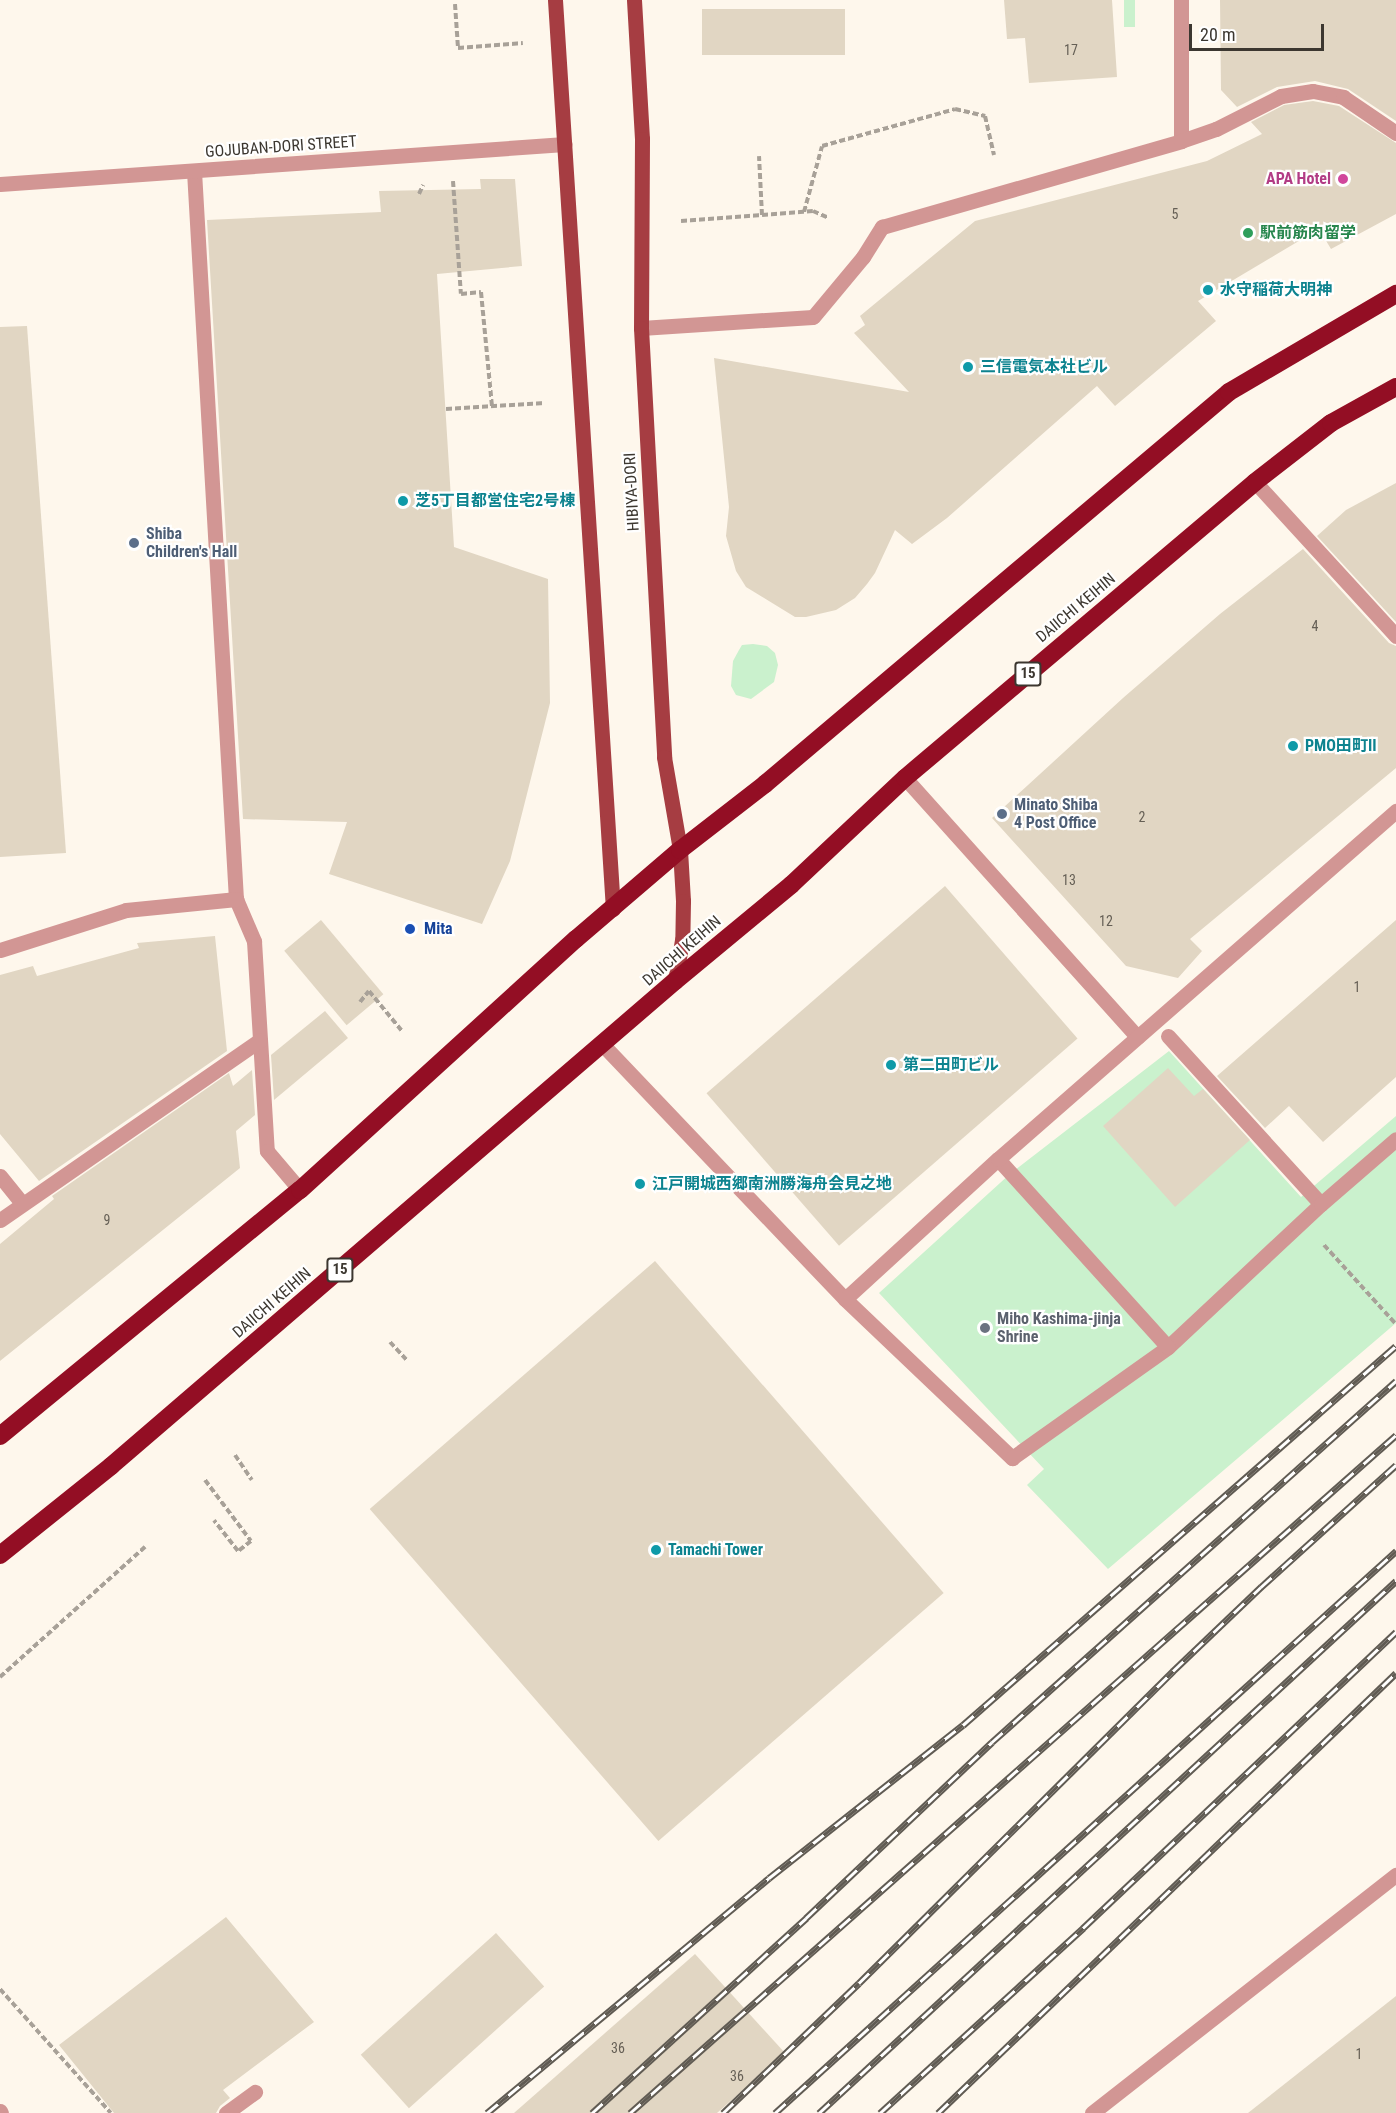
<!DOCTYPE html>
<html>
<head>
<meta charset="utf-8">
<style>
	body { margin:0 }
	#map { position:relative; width:1396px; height:2113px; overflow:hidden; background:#fef7ec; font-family:"Roboto Condensed","Noto Sans JP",sans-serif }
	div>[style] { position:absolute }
	.green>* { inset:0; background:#caf1cd; transform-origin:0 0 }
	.building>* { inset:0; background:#e1d6c3; transform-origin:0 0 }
	.path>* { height:4px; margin-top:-2px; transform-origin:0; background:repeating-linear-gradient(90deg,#a8a198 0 6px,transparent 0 9px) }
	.minor>* { height:15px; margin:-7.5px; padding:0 7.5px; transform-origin:7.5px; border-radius:7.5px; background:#d29694 }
	.major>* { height:15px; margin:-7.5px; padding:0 7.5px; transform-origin:7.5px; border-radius:7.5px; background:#a63d42 }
	.highway>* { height:18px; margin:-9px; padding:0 9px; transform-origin:9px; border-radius:9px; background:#930e24 }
	.rail>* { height:7px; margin-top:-3.5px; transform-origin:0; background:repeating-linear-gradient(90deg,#fff 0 14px,#605b53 0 28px); box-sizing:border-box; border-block:2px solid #605b53 }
	.dots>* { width:16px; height:16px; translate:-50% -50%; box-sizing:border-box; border:3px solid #fff; border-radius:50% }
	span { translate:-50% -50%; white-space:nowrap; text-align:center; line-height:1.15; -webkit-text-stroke:4.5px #fff; paint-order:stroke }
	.number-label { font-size:14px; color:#655f55 }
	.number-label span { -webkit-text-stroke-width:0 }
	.shield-label span { padding:2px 4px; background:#fff; border:2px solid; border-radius:4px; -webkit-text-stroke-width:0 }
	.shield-label { font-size:15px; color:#3c3730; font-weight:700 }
	.street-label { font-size:16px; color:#3c3730 }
	.hotel-label { font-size:16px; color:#b23c85; font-weight:700 }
	.right { translate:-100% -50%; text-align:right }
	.leisure-label { font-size:16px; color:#27864d; font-weight:700 }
	.left { translate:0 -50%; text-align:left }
	.culture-label { font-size:16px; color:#0d838f; font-weight:700 }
	.service-label { font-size:16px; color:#4e5e75; font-weight:700 }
	.transit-label { font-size:16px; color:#164399; font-weight:700 }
	.worship-label { font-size:16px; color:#5b616d; font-weight:700 }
	.scale { position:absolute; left:1189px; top:24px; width:135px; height:27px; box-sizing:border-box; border:3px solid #3c3730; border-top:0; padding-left:8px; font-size:18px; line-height:21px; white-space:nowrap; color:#3c3730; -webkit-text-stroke:4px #fff; paint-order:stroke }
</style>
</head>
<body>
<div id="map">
	<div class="green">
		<div style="left:1124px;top:0;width:11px;height:27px"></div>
		<div style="clip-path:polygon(753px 644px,767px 646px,775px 653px,778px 665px,774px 682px,751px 699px,736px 695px,731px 686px,733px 661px,739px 650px,742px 645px)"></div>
		<div style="clip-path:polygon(1169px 1051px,1301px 1197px,1396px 1116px,1396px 1323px,1108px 1569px,1027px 1485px,1044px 1469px,879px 1293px,1011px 1173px)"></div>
	</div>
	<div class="building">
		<div style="clip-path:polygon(1004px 0,1112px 0,1117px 77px,1029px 83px,1025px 38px,1007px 39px)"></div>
		<div style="clip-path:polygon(1220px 0,1396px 0,1396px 121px,1348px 89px,1315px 81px,1277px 87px,1237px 107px,1221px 90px)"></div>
		<div style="left:845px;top:9px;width:46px;height:143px;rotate:90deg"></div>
		<div style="clip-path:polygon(1313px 101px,1339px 106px,1396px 143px,1396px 214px,1331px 249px,1319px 229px,1198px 301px,1216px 321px,1115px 406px,1097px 386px,947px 518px,912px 544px,895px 530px,875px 573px,867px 584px,855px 598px,836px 610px,806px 617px,795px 617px,746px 587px,736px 571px,726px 536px,729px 507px,714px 358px,909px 392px,854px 333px,865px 325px,860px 316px,975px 221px,1207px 161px,1262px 134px,1251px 122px,1284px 105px)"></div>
		<div style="clip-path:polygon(480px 179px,515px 179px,522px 266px,437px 274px,454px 547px,548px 579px,550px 703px,510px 861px,482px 924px,329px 874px,347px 822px,243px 819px,207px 220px,381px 212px,379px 191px,481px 189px)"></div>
		<div style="clip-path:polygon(27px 326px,66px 853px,0 857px,0 327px)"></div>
		<div style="clip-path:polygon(1396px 483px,1396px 622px,1317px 536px,1346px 510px)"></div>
		<div style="clip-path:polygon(1303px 549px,1389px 643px,1396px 646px,1396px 768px,1190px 939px,1202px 951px,1178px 978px,1126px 966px,992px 818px,1123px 698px,1220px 614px)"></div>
		<div style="left:945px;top:886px;width:202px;height:316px;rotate:49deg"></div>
		<div style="left:321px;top:920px;width:97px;height:48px;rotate:50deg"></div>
		<div style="clip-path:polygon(1396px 920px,1396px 1077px,1323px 1142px,1289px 1106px,1265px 1128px,1217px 1076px)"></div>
		<div style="clip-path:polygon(215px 936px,227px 1051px,39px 1181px,0 1134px,0 975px,33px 966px,37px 976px,139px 948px,137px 943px)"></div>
		<div style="clip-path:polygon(325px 1011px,348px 1038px,274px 1100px,271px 1055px)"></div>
		<div style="clip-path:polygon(1168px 1068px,1194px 1096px,1203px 1089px,1250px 1140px,1175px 1207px,1103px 1126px)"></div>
		<div style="clip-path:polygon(252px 1070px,255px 1115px,236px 1131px,240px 1168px,0 1361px,0 1244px,54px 1199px,52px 1196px,229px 1073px,233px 1086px)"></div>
		<div style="left:655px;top:1261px;width:440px;height:378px;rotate:49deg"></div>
		<div style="clip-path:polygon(226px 1917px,314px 2022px,223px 2090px,230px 2098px,220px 2106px,216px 2113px,114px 2113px,59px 2045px)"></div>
		<div style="left:496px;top:1933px;width:72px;height:182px;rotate:48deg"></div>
		<div style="clip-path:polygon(695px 1954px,785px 2053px,717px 2113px,514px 2113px)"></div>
		<div style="clip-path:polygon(1396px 1996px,1396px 2113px,1248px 2113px)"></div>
	</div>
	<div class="path">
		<div style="left:455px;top:4px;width:44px;rotate:86.1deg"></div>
		<div style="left:458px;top:48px;width:65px;rotate:-4.4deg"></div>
		<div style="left:453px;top:181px;width:113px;rotate:86deg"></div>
		<div style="left:461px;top:294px;width:20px;rotate:-6deg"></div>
		<div style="left:481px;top:292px;width:115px;rotate:84.5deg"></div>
		<div style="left:419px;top:194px;width:10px;rotate:-66deg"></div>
		<div style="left:804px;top:212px;width:68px;rotate:-74.7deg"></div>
		<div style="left:822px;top:146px;width:138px;rotate:-15.5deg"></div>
		<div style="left:955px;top:109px;width:31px;rotate:13deg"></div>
		<div style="left:985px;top:116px;width:40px;rotate:77deg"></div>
		<div style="left:762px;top:215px;width:51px;rotate:-4.5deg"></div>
		<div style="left:813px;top:211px;width:17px;rotate:24deg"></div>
		<div style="left:681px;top:221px;width:81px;rotate:-4.2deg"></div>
		<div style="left:762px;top:215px;width:59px;rotate:-92.9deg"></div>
		<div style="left:446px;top:409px;width:99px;rotate:-3.5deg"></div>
		<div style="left:360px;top:1002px;width:14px;rotate:-51deg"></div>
		<div style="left:369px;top:991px;width:52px;rotate:50.5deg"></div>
		<div style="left:1324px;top:1245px;width:107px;rotate:47.7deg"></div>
		<div style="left:390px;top:1342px;width:25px;rotate:47deg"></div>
		<div style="left:235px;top:1455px;width:30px;rotate:56deg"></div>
		<div style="left:205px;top:1480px;width:76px;rotate:53deg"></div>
		<div style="left:251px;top:1541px;width:16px;rotate:142deg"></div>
		<div style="left:238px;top:1551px;width:39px;rotate:-128deg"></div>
		<div style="left:0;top:1677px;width:195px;rotate:-41.9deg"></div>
		<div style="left:0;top:1989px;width:166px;rotate:48.2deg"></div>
	</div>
	<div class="minor">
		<div style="left:1181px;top:0;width:141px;rotate:90deg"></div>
		<div style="left:194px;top:171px;width:729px;rotate:86.7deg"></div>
		<div style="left:236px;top:899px;width:46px;rotate:66.8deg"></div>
		<div style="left:254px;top:941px;width:210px;rotate:86.5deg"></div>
		<div style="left:267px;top:1151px;width:51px;rotate:49.8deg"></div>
		<div style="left:0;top:184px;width:566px;rotate:-4.05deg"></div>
		<div style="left:641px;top:328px;width:172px;rotate:-3.7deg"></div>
		<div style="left:813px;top:317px;width:78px;rotate:-50.2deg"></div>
		<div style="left:863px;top:257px;width:36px;rotate:-58deg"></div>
		<div style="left:882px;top:227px;width:311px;rotate:-16deg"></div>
		<div style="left:1181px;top:141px;width:37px;rotate:-19deg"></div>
		<div style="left:1216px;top:129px;width:73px;rotate:-26.9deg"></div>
		<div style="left:1281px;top:96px;width:32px;rotate:-9deg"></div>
		<div style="left:1313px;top:91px;width:31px;rotate:11deg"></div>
		<div style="left:1343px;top:97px;width:64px;rotate:34.2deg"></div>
		<div style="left:1255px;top:482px;width:209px;rotate:47.5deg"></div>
		<div style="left:905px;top:778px;width:348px;rotate:48.1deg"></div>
		<div style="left:0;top:950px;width:132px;rotate:-17.6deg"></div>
		<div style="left:126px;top:910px;width:111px;rotate:-5.7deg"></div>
		<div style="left:1168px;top:1036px;width:227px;rotate:47.7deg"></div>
		<div style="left:603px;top:1045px;width:351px;rotate:46.4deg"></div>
		<div style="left:845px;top:1299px;width:231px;rotate:43.6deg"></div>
		<div style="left:1012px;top:1458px;width:191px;rotate:-35.4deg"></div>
		<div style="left:1168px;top:1347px;width:209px;rotate:-43.1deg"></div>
		<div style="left:1321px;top:1204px;width:99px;rotate:-40.9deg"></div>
		<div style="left:998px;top:1159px;width:253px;rotate:47.9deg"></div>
		<div style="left:0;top:1176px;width:35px;rotate:51deg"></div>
		<div style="left:0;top:1220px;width:316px;rotate:-34.7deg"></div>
		<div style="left:845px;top:1299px;width:207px;rotate:-42.5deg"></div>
		<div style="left:998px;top:1159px;width:529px;rotate:-41.17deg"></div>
		<div style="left:0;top:2111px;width:2px;rotate:63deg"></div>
		<div style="left:226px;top:2113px;width:36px;rotate:-36deg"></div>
		<div style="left:1092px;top:2113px;width:386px;rotate:-38.1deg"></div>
	</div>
	<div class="major">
		<div style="left:555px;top:0;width:911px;rotate:86.35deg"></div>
		<div style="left:634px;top:0;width:139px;rotate:86.7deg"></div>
		<div style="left:642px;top:139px;width:189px;rotate:90.3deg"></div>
		<div style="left:641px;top:328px;width:430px;rotate:86.9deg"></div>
		<div style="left:664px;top:757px;width:94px;rotate:80.2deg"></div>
		<div style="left:680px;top:850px;width:51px;rotate:86.6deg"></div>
		<div style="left:683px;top:901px;width:39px;rotate:91deg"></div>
		<div style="left:682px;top:940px;width:42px;rotate:99.7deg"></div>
	</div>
	<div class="highway">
		<div style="left:0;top:1436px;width:388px;rotate:-39.4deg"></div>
		<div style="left:300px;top:1190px;width:373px;rotate:-42.3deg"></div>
		<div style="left:576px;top:939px;width:137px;rotate:-40.6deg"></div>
		<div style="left:680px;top:850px;width:108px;rotate:-37.8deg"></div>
		<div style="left:765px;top:784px;width:607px;rotate:-40.19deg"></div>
		<div style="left:1229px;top:392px;width:194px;rotate:-30.4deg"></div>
		<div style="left:0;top:1555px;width:142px;rotate:-38.7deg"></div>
		<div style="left:111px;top:1466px;width:744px;rotate:-40.69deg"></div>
		<div style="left:675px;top:981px;width:151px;rotate:-39.6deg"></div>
		<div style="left:791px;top:885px;width:156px;rotate:-43.2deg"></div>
		<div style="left:905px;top:778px;width:458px;rotate:-40.2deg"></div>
		<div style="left:1255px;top:482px;width:96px;rotate:-37.8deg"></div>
		<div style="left:1331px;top:423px;width:74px;rotate:-29deg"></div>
	</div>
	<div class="rail">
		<div style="left:487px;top:2113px;width:367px;rotate:-39.8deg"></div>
		<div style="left:769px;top:1878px;width:247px;rotate:-38.3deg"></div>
		<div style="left:963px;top:1725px;width:575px;rotate:-41.2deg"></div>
		<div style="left:592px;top:2113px;width:290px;rotate:-42.3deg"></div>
		<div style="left:806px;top:1918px;width:256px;rotate:-43.4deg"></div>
		<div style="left:992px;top:1742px;width:542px;rotate:-41.78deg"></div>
		<div style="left:630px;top:2113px;width:1023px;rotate:-41.51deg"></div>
		<div style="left:723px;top:2113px;width:188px;rotate:-43.7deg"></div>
		<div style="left:859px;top:1983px;width:443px;rotate:-44.8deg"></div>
		<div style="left:1173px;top:1671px;width:122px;rotate:-43.7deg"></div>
		<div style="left:1261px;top:1587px;width:182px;rotate:-42.1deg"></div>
		<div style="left:775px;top:2113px;width:838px;rotate:-42.14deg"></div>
		<div style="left:819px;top:2113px;width:785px;rotate:-42.68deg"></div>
		<div style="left:880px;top:2113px;width:275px;rotate:-42.3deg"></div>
		<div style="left:1083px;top:1928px;width:431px;rotate:-43.4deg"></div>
		<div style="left:938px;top:2113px;width:635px;rotate:-43.85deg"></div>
	</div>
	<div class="dots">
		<div style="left:1343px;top:179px;background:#d1479c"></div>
		<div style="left:1248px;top:233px;background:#2e9e5b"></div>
		<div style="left:1208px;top:290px;background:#0f9aa8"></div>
		<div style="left:968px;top:367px;background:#0f9aa8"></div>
		<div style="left:403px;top:501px;background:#0f9aa8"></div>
		<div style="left:134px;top:543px;background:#5c6f8a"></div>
		<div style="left:1293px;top:746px;background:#0f9aa8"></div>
		<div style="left:1002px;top:814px;background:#5c6f8a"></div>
		<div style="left:410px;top:929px;background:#1a4fb4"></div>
		<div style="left:891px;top:1065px;background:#0f9aa8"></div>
		<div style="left:640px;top:1184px;background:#0f9aa8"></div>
		<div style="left:985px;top:1328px;background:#6b7280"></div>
		<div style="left:656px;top:1550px;background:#0f9aa8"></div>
	</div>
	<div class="number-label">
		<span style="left:1071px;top:50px">17</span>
		<span style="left:1175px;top:214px">5</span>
		<span style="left:1315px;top:626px">4</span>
		<span style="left:1142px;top:817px">2</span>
		<span style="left:1069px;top:880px">13</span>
		<span style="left:1106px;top:921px">12</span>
		<span style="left:1357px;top:987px">1</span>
		<span style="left:107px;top:1220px">9</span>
		<span style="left:618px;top:2048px">36</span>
		<span style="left:1359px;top:2054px">1</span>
		<span style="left:737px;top:2076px">36</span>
	</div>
	<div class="shield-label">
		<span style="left:1028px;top:674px">15</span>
		<span style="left:340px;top:1270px">15</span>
	</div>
	<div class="street-label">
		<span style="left:281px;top:147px;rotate:-4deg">GOJUBAN-DORI STREET</span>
		<span style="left:632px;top:492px;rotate:-93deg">HIBIYA-DORI</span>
		<span style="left:1076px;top:608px;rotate:-40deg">DAIICHI KEIHIN</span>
		<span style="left:682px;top:951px;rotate:-41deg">DAIICHI KEIHIN</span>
		<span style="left:272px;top:1303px;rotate:-41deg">DAIICHI KEIHIN</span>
	</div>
	<div class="hotel-label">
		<span class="right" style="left:1331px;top:179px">APA Hotel</span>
	</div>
	<div class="leisure-label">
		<span class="left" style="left:1260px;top:233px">駅前筋肉留学</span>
	</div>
	<div class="culture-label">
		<span class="left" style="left:1220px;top:290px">水守稲荷大明神</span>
		<span class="left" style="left:980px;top:367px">三信電気本社ビル</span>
		<span class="left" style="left:415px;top:501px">芝5丁目都営住宅2号棟</span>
		<span class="left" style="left:1305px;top:746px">PMO田町II</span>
		<span class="left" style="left:903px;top:1065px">第二田町ビル</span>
		<span class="left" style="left:652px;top:1184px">江戸開城西郷南洲勝海舟会見之地</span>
		<span class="left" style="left:668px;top:1550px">Tamachi Tower</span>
	</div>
	<div class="service-label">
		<span class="left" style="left:146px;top:543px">Shiba<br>Children's Hall</span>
		<span class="left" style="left:1014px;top:814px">Minato Shiba<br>4 Post Office</span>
	</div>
	<div class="transit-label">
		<span class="left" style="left:424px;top:929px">Mita</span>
	</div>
	<div class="worship-label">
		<span class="left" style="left:997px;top:1328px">Miho Kashima-jinja<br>Shrine</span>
	</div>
	<div class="scale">20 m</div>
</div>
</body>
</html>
